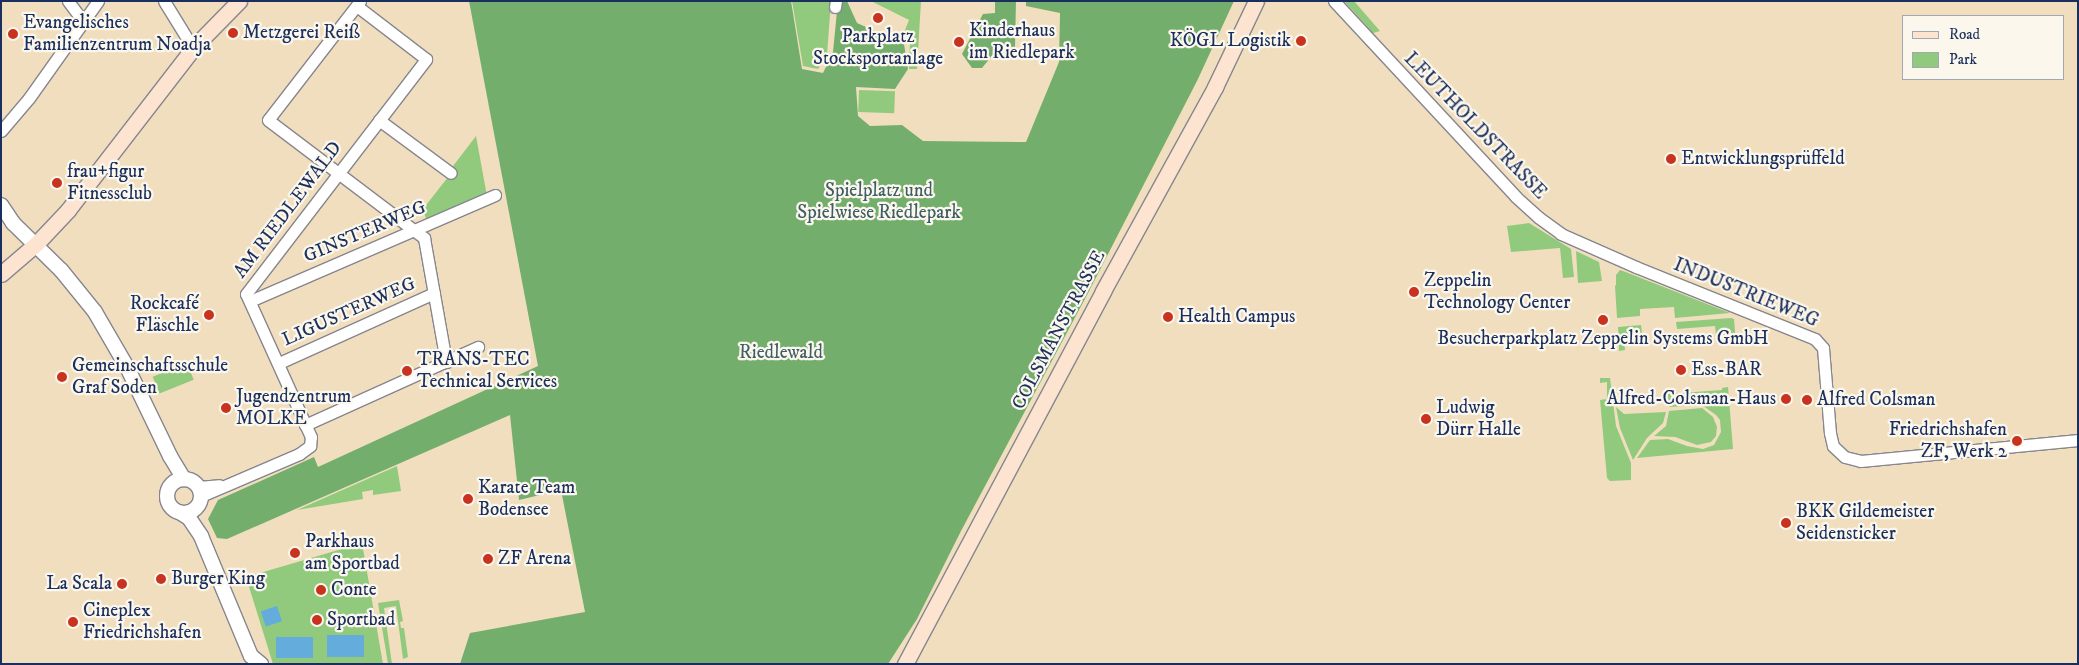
<!DOCTYPE html>
<html>
<head>
<meta charset="utf-8">
<style>
	body { margin:0 }
	#map { position:relative; width:2079px; height:665px; overflow:hidden; background:#f1debe; font-family:"IM FELL DW Pica",serif }
	div>[style] { position:absolute }
	.green>* { inset:0; background:#91ca7d; transform-origin:0 0 }
	.forest>* { inset:0; background:#74ae6c }
	.water>* { inset:0; background:#63acdb; transform-origin:0 0 }
	.roads { filter:drop-shadow(1px 0 #86868e) drop-shadow(-1px 0 #86868e) drop-shadow(0 1px #86868e) drop-shadow(0 -1px #86868e) }
	.minor>* { height:11px; margin:-5.5px; padding:0 5.5px; transform-origin:5.5px; border-radius:5.5px; background:#fff }
	.tertiary>* { height:14px; margin:-7px; padding:0 7px; transform-origin:7px; border-radius:7px; background:#fff }
	.tertiary>.ring { margin:-7px; padding:0; box-sizing:content-box; background:none; border:14px solid #fff; border-radius:50% }
	.secondary>* { height:15px; margin:-7.5px; padding:0 7.5px; transform-origin:7.5px; border-radius:7.5px; background:#fde4d1 }
	.dots>* { width:14px; height:14px; translate:-50% -50%; box-sizing:border-box; border:2px solid #fbf7ec; border-radius:50% }
	span { translate:-50% -50%; white-space:nowrap; text-align:center; line-height:1.15; -webkit-text-stroke:4.5px #fbf7ec; paint-order:stroke }
	.poi-label { font-size:19px; color:#1b2f5e }
	.left { translate:0 -50%; text-align:left }
	.right { translate:-100% -50%; text-align:right }
	.street-label { font-size:19px; color:#1b2f5e }
	.park-label { font-size:19px; color:#3e5e67 }
	.frame { position:absolute; inset:0; border:2px solid #1b2f5e; pointer-events:none }
	.legend { position:absolute; left:1902px; top:15px; width:162px; height:65px; box-sizing:border-box; background:#fbf7ec; border:1px solid #a1a7b3; margin:0; padding:6px 9px; list-style:none; font-size:15px; color:#1b2f5e }
	.legend li { display:flex; align-items:center; gap:10px; height:25px }
	.legend b { width:25px; border:1px solid #a1a7b3 }
</style>
</head>
<body>
<div id="map">
	<div class="green">
		<div style="clip-path:polygon(792px 1px,831px 1px,827px 55px,818px 69px,803px 66px)"></div>
		<div style="clip-path:polygon(871px 1px,921px 1px,917px 69px,909px 69px,910px 40px,905px 30px,909px 20px)"></div>
		<div style="clip-path:polygon(1344px 1px,1354px 1px,1380px 31px,1373px 33px)"></div>
		<div style="left:859px;top:90px;width:36px;height:22px;rotate:2deg"></div>
		<div style="clip-path:polygon(476px 136px,487px 196px,427px 222px,423px 209px,452px 172px,450px 170px)"></div>
		<div style="clip-path:polygon(1529px 223px,1571px 249px,1574px 277px,1563px 278px,1560px 248px,1511px 252px,1507px 226px)"></div>
		<div style="clip-path:polygon(1576px 251px,1599px 262px,1602px 281px,1578px 283px)"></div>
		<div style="clip-path:polygon(1620px 270px,1623px 271px,1730px 313px,1675px 318px,1674px 307px,1640px 309px,1640px 316px,1617px 318px,1615px 286px,1616px 285px,1616px 275px)"></div>
		<div style="clip-path:polygon(1731px 318px,1734px 319px,1736px 343px,1717px 344px,1715px 326px,1677px 329px,1676px 322px)"></div>
		<div style="clip-path:polygon(1641px 325px,1642px 333px,1624px 334px,1625px 350px,1619px 351px,1618px 327px)"></div>
		<div style="left:187px;top:363px;width:18px;height:37px;rotate:68deg"></div>
		<div style="clip-path:polygon(1600px 378px,1610px 378px,1616px 426px,1631px 463px,1631px 480px,1610px 481px,1607px 478px,1600px 400px,1607px 399px,1607px 382px,1600px 383px)"></div>
		<div style="clip-path:polygon(1728px 387px,1733px 449px,1637px 458px,1650px 440px,1668px 439px,1687px 446px,1703px 449px,1714px 445px,1721px 432px,1720px 420px,1716px 415px,1702px 405px,1669px 407px,1668px 394px,1722px 390px,1722px 388px)"></div>
		<div style="clip-path:polygon(1616px 407px,1624px 414px,1666px 412px,1663px 423px,1647px 438px,1633px 460px,1620px 428px)"></div>
		<div style="clip-path:polygon(1702px 408px,1713px 417px,1717px 427px,1716px 436px,1711px 442px,1697px 445px,1675px 437px,1654px 436px,1666px 426px,1669px 411px)"></div>
		<div style="clip-path:polygon(397px 466px,401px 491px,373px 495px,373px 490px,362px 492px,363px 499px,297px 510px)"></div>
		<div style="clip-path:polygon(362px 543px,383px 664px,273px 664px,246px 577px)"></div>
		<div style="clip-path:polygon(399px 600px,403px 621px,400px 622px,401px 628px,404px 628px,408px 657px,403px 659px,396px 606px,384px 608px,392px 664px,388px 664px,378px 603px)"></div>
	</div>
	<div class="forest">
		<div style="clip-path:polygon(469px 1px,791px 1px,802px 69px,823px 73px,833px 52px,838px 1px,847px 1px,857px 23px,904px 44px,908px 69px,895px 89px,856px 87px,858px 116px,870px 126px,902px 125px,923px 141px,1026px 142px,1059px 62px,1060px 13px,1026px 6px,1026px 1px,1234px 1px,1197px 81px,1087px 295px,961px 531px,917px 619px,888px 664px,460px 664px,470px 633px,585px 612px,561px 490px,519px 500px,510px 415px,227px 539px,217px 538px,208px 519px,218px 500px,314px 457px,318px 467px,538px 366px)"></div>
		<div style="clip-path:polygon(995px 1px,1016px 1px,1015px 47px,1000px 46px,982px 68px,972px 68px,962px 54px,983px 14px,995px 13px)"></div>
	</div>
	<div class="water">
		<div style="left:277px;top:606px;width:16px;height:17px;rotate:72deg"></div>
		<div style="left:327px;top:635px;width:37px;height:22px"></div>
		<div style="left:276px;top:637px;width:37px;height:21px"></div>
	</div>
	<div class="roads">
		<div class="minor">
			<div style="left:68px;top:1px;width:25px;rotate:53deg"></div>
			<div style="left:164px;top:1px;width:55px;rotate:58.3deg"></div>
			<div style="left:360px;top:1px;width:150px;rotate:127.7deg"></div>
			<div style="left:268px;top:120px;width:196px;rotate:37.1deg"></div>
			<div style="left:424px;top:238px;width:126px;rotate:79.9deg"></div>
			<div style="left:1334px;top:1px;width:267px;rotate:47.1deg"></div>
			<div style="left:1516px;top:197px;width:30px;rotate:42deg"></div>
			<div style="left:1538px;top:217px;width:29px;rotate:36deg"></div>
			<div style="left:1561px;top:234px;width:82px;rotate:23.7deg"></div>
			<div style="left:1636px;top:267px;width:193px;rotate:21.9deg"></div>
			<div style="left:1815px;top:339px;width:12px;rotate:48deg"></div>
			<div style="left:1823px;top:348px;width:85px;rotate:85.3deg"></div>
			<div style="left:1830px;top:433px;width:13px;rotate:77deg"></div>
			<div style="left:1833px;top:446px;width:16px;rotate:43deg"></div>
			<div style="left:1845px;top:457px;width:16px;rotate:14deg"></div>
			<div style="left:1861px;top:461px;width:218px;rotate:-5.5deg"></div>
			<div style="left:835px;top:7px;width:6px;rotate:-81deg"></div>
			<div style="left:379px;top:120px;width:89px;rotate:36.4deg"></div>
			<div style="left:1px;top:131px;width:43px;rotate:-49.7deg"></div>
			<div style="left:29px;top:98px;width:119px;rotate:-54.6deg"></div>
			<div style="left:250px;top:301px;width:267px;rotate:-23.4deg"></div>
			<div style="left:279px;top:363px;width:170px;rotate:-24.3deg"></div>
			<div style="left:305px;top:425px;width:190px;rotate:-24.3deg"></div>
			<div style="left:198px;top:487px;width:21px;rotate:-5deg"></div>
			<div style="left:201px;top:496px;width:107px;rotate:-23.2deg"></div>
			<div style="left:299px;top:454px;width:14px;rotate:-36deg"></div>
			<div style="left:310px;top:446px;width:9px;rotate:-84deg"></div>
			<div style="left:311px;top:437px;width:157px;rotate:-114.4deg"></div>
			<div style="left:246px;top:294px;width:296px;rotate:-52.5deg"></div>
			<div style="left:426px;top:59px;width:87px;rotate:-142.5deg"></div>
		</div>
		<div class="tertiary">
			<div style="left:1px;top:205px;width:22px;rotate:56deg"></div>
			<div style="left:13px;top:223px;width:67px;rotate:44.4deg"></div>
			<div style="left:61px;top:270px;width:54px;rotate:51deg"></div>
			<div style="left:95px;top:312px;width:66px;rotate:59.9deg"></div>
			<div style="left:128px;top:369px;width:97px;rotate:64.2deg"></div>
			<div style="left:170px;top:456px;width:27px;rotate:59deg"></div>
			<div class="ring" style="left:167px;top:479px;width:20px;height:20px"></div>
			<div style="left:181px;top:513px;width:9px;rotate:32deg"></div>
			<div style="left:189px;top:518px;width:22px;rotate:56deg"></div>
			<div style="left:201px;top:536px;width:130px;rotate:67.4deg"></div>
			<div style="left:251px;top:656px;width:13px;rotate:39deg"></div>
		</div>
		<div class="secondary">
			<div style="left:1px;top:274px;width:46px;rotate:-40.6deg"></div>
			<div style="left:36px;top:244px;width:47px;rotate:-46.7deg"></div>
			<div style="left:68px;top:210px;width:205px;rotate:-52.3deg"></div>
			<div style="left:193px;top:48px;width:66px;rotate:-45.6deg"></div>
			<div style="left:905px;top:664px;width:422px;rotate:-62deg"></div>
			<div style="left:1103px;top:291px;width:233px;rotate:-61.2deg"></div>
			<div style="left:1215px;top:87px;width:95px;rotate:-64.5deg"></div>
		</div>
	</div>
	<div class="dots">
		<div style="left:878px;top:18px;background:#c8321e"></div>
		<div style="left:233px;top:33px;background:#c8321e"></div>
		<div style="left:13px;top:34px;background:#c8321e"></div>
		<div style="left:1301px;top:41px;background:#c8321e"></div>
		<div style="left:959px;top:42px;background:#c8321e"></div>
		<div style="left:1671px;top:159px;background:#c8321e"></div>
		<div style="left:57px;top:183px;background:#c8321e"></div>
		<div style="left:1414px;top:292px;background:#c8321e"></div>
		<div style="left:209px;top:315px;background:#c8321e"></div>
		<div style="left:1168px;top:317px;background:#c8321e"></div>
		<div style="left:1603px;top:320px;background:#c8321e"></div>
		<div style="left:1681px;top:370px;background:#c8321e"></div>
		<div style="left:407px;top:371px;background:#c8321e"></div>
		<div style="left:62px;top:377px;background:#c8321e"></div>
		<div style="left:1786px;top:399px;background:#c8321e"></div>
		<div style="left:1807px;top:400px;background:#c8321e"></div>
		<div style="left:226px;top:408px;background:#c8321e"></div>
		<div style="left:1426px;top:419px;background:#c8321e"></div>
		<div style="left:2017px;top:441px;background:#c8321e"></div>
		<div style="left:468px;top:499px;background:#c8321e"></div>
		<div style="left:1786px;top:523px;background:#c8321e"></div>
		<div style="left:295px;top:553px;background:#c8321e"></div>
		<div style="left:488px;top:559px;background:#c8321e"></div>
		<div style="left:161px;top:579px;background:#c8321e"></div>
		<div style="left:122px;top:584px;background:#c8321e"></div>
		<div style="left:321px;top:590px;background:#c8321e"></div>
		<div style="left:317px;top:620px;background:#c8321e"></div>
		<div style="left:73px;top:622px;background:#c8321e"></div>
	</div>
	<div class="poi-label">
		<span class="left" style="left:23px;top:34px">Evangelisches<br>Familienzentrum Noadja</span>
		<span class="left" style="left:969px;top:42px">Kinderhaus<br>im Riedlepark</span>
		<span class="left" style="left:243px;top:33px">Metzgerei Reiß</span>
		<span style="left:878px;top:48px">Parkplatz<br>Stocksportanlage</span>
		<span class="right" style="left:1291px;top:41px">KÖGL Logistik</span>
		<span class="left" style="left:1681px;top:159px">Entwicklungsprüffeld</span>
		<span class="left" style="left:67px;top:183px">frau+figur<br>Fitnessclub</span>
		<span class="left" style="left:1424px;top:292px">Zeppelin<br>Technology Center</span>
		<span class="right" style="left:199px;top:315px">Rockcafé<br>Fläschle</span>
		<span class="left" style="left:1178px;top:317px">Health Campus</span>
		<span style="left:1603px;top:339px">Besucherparkplatz Zeppelin Systems GmbH</span>
		<span class="left" style="left:417px;top:371px">TRANS-TEC<br>Technical Services</span>
		<span class="left" style="left:72px;top:377px">Gemeinschaftsschule<br>Graf Soden</span>
		<span class="left" style="left:1691px;top:370px">Ess-BAR</span>
		<span class="left" style="left:236px;top:408px">Jugendzentrum<br>MOLKE</span>
		<span class="right" style="left:1776px;top:399px">Alfred-Colsman-Haus</span>
		<span class="left" style="left:1817px;top:400px">Alfred Colsman</span>
		<span class="left" style="left:1436px;top:419px">Ludwig<br>Dürr Halle</span>
		<span class="right" style="left:2007px;top:441px">Friedrichshafen<br>ZF, Werk 2</span>
		<span class="left" style="left:478px;top:499px">Karate Team<br>Bodensee</span>
		<span class="left" style="left:1796px;top:523px">BKK Gildemeister<br>Seidensticker</span>
		<span class="left" style="left:305px;top:553px">Parkhaus<br>am Sportbad</span>
		<span class="left" style="left:498px;top:559px">ZF Arena</span>
		<span class="left" style="left:171px;top:579px">Burger King</span>
		<span class="right" style="left:112px;top:584px">La Scala</span>
		<span class="left" style="left:331px;top:590px">Conte</span>
		<span class="left" style="left:83px;top:622px">Cineplex<br>Friedrichshafen</span>
		<span class="left" style="left:327px;top:620px">Sportbad</span>
	</div>
	<div class="street-label">
		<span style="left:1475px;top:126px;rotate:46deg">LEUTHOLDSTRASSE</span>
		<span style="left:288px;top:210px;rotate:-53deg">AM RIEDLEWALD</span>
		<span style="left:365px;top:232px;rotate:-23deg">GINSTERWEG</span>
		<span style="left:1746px;top:293px;rotate:22deg">INDUSTRIEWEG</span>
		<span style="left:349px;top:312px;rotate:-24deg">LIGUSTERWEG</span>
		<span style="left:1059px;top:330px;rotate:-62deg">COLSMANSTRASSE</span>
	</div>
	<div class="park-label">
		<span style="left:879px;top:202px">Spielplatz und<br>Spielwiese Riedlepark</span>
		<span style="left:781px;top:353px">Riedlewald</span>
	</div>
	<div class="frame"></div>
	<ul class="legend">
	<li><b style="height:6px;background:#fde4d1"></b>Road</li>
	<li><b style="height:14px;background:#91ca7d"></b>Park</li>
	</ul>
</div>
</body>
</html>
